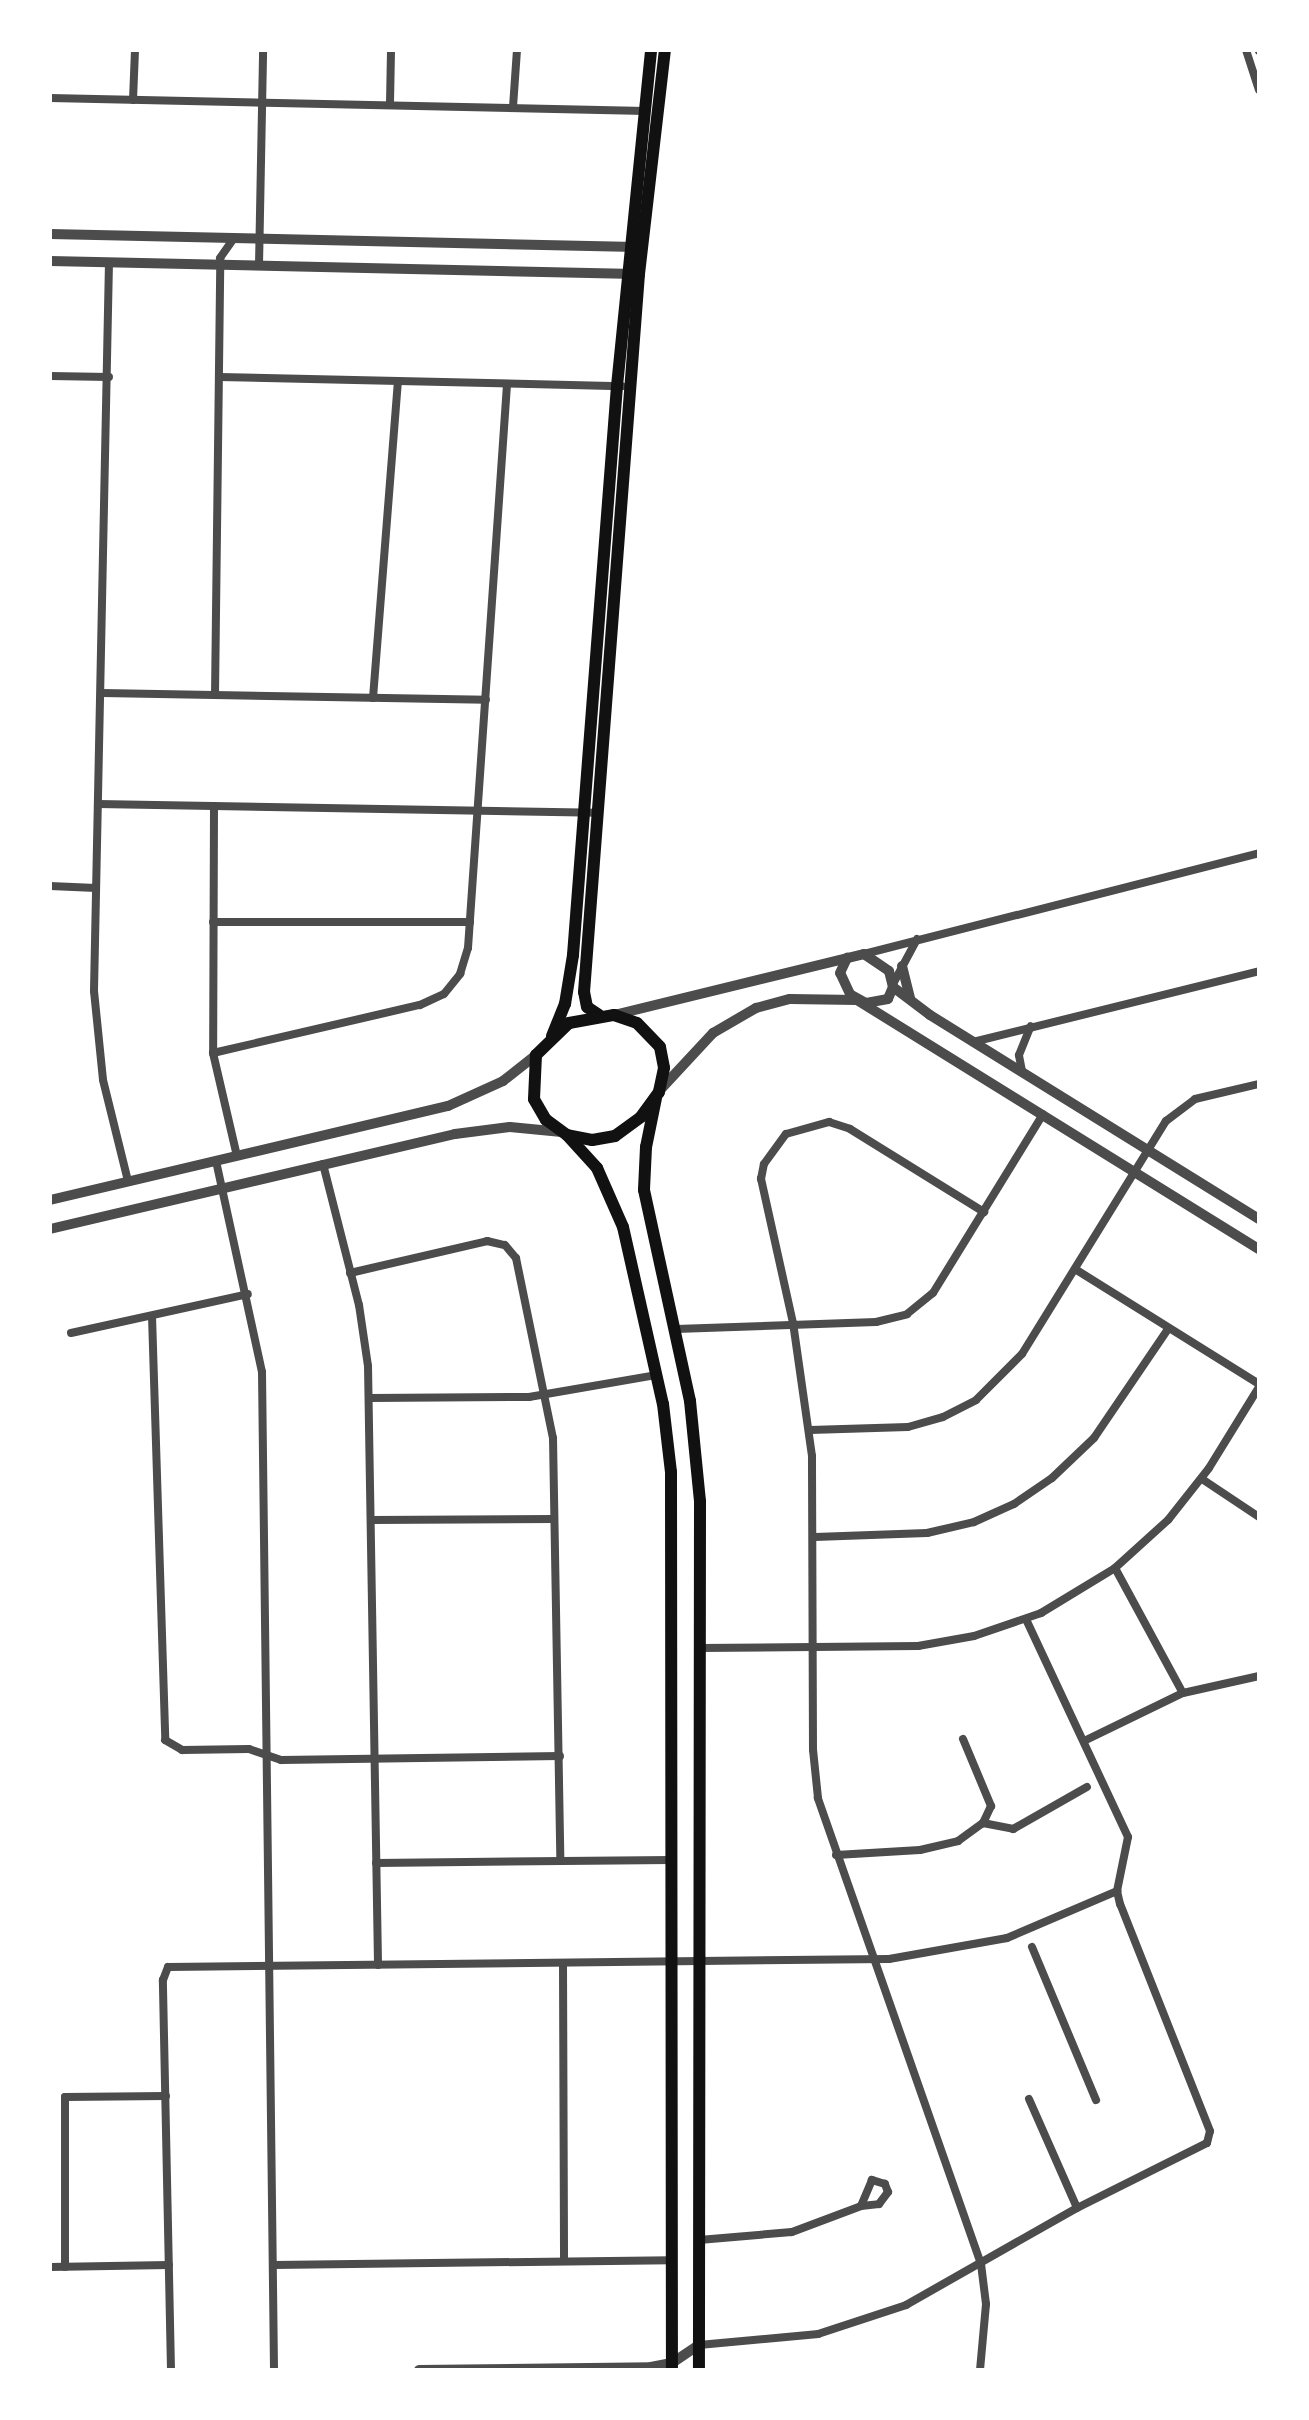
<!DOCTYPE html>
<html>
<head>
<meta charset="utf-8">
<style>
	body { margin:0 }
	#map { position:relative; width:1309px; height:2420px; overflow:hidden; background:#fff; font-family:Jost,sans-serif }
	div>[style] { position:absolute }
	.minor>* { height:8px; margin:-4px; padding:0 4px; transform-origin:4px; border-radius:4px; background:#4c4c4c }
	.tertiary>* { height:10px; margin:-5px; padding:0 5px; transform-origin:5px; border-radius:5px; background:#4c4c4c }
	.secondary>* { height:12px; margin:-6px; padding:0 6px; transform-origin:6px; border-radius:6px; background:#111 }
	span { translate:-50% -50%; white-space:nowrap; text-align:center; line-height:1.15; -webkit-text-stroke:6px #fff; paint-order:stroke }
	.frame { position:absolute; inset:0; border:52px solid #fff; pointer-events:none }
</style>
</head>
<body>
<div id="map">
	<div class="minor">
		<div style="left:1246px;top:50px;width:42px;rotate:72deg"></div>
		<div style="left:1259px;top:50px;width:1px;rotate:90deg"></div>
		<div style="left:50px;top:98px;width:596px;rotate:1.25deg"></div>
		<div style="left:133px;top:100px;width:50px;rotate:-87.7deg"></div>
		<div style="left:390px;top:103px;width:53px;rotate:-88.9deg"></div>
		<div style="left:513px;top:107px;width:57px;rotate:-86deg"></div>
		<div style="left:109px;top:262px;width:729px;rotate:91.18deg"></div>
		<div style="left:94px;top:991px;width:89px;rotate:84.2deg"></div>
		<div style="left:103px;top:1080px;width:104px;rotate:76.1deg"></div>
		<div style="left:259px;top:265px;width:215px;rotate:-88.9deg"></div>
		<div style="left:50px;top:376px;width:59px;rotate:1deg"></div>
		<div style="left:219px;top:377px;width:403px;rotate:1.3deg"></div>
		<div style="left:102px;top:693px;width:384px;rotate:1deg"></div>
		<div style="left:215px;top:695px;width:437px;rotate:-89.3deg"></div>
		<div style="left:220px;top:258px;width:24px;rotate:-55deg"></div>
		<div style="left:373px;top:698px;width:318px;rotate:-85.5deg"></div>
		<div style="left:98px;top:804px;width:499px;rotate:1deg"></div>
		<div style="left:214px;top:806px;width:247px;rotate:90.2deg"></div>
		<div style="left:213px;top:1053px;width:106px;rotate:76.9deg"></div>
		<div style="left:50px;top:886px;width:46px;rotate:2.5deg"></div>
		<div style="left:213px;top:922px;width:257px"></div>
		<div style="left:864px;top:954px;width:408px;rotate:-14.3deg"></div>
		<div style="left:893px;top:984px;width:51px;rotate:-61.9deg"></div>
		<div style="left:973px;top:1042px;width:295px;rotate:-13.9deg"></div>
		<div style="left:213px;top:1053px;width:212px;rotate:-13.1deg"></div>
		<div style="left:420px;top:1005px;width:26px;rotate:-25deg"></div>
		<div style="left:444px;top:994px;width:26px;rotate:-51deg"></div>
		<div style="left:460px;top:974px;width:27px;rotate:-73deg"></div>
		<div style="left:468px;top:948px;width:565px;rotate:-86.04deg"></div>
		<div style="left:1022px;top:1071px;width:16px;rotate:-101deg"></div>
		<div style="left:1019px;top:1055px;width:31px;rotate:-68deg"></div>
		<div style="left:216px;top:1161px;width:216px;rotate:77.7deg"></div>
		<div style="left:262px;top:1372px;width:998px;rotate:89.31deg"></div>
		<div style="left:323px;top:1164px;width:146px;rotate:75.7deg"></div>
		<div style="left:359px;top:1305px;width:62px;rotate:81.6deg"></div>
		<div style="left:368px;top:1366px;width:599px;rotate:89.04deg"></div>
		<div style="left:1075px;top:1269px;width:217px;rotate:32deg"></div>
		<div style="left:350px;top:1273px;width:141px;rotate:-13.1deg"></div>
		<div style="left:487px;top:1241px;width:18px;rotate:13deg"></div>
		<div style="left:505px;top:1245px;width:17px;rotate:50deg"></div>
		<div style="left:516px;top:1258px;width:184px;rotate:78.4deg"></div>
		<div style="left:553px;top:1438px;width:421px;rotate:89deg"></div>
		<div style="left:152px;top:1316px;width:424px;rotate:88.2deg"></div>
		<div style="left:165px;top:1740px;width:20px;rotate:30deg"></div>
		<div style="left:182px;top:1750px;width:67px;rotate:-0.9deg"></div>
		<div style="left:249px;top:1749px;width:34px;rotate:19deg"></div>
		<div style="left:281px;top:1760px;width:279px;rotate:-0.8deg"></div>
		<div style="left:676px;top:1329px;width:200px;rotate:-2deg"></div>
		<div style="left:876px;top:1322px;width:32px;rotate:-14deg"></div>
		<div style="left:907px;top:1314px;width:33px;rotate:-39deg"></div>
		<div style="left:933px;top:1293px;width:210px;rotate:-58.4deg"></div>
		<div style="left:71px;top:1333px;width:181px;rotate:-12.4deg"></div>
		<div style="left:369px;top:1398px;width:160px;rotate:-0.4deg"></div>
		<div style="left:529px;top:1397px;width:130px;rotate:-9.8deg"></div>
		<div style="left:810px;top:1430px;width:98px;rotate:-1.8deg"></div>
		<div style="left:908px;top:1427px;width:36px;rotate:-16deg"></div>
		<div style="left:943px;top:1417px;width:37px;rotate:-27deg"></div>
		<div style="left:976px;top:1400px;width:65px;rotate:-45deg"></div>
		<div style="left:1022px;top:1354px;width:274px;rotate:-58.3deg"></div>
		<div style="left:1166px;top:1121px;width:36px;rotate:-37deg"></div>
		<div style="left:1195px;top:1099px;width:66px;rotate:-13.2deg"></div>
		<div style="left:1202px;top:1479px;width:69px;rotate:33.7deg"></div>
		<div style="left:371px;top:1520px;width:183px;rotate:-0.3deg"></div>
		<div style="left:815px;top:1537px;width:112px;rotate:-2deg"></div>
		<div style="left:927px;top:1533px;width:48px;rotate:-13.2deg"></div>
		<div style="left:974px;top:1522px;width:44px;rotate:-24.2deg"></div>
		<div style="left:1014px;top:1504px;width:46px;rotate:-34.4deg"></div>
		<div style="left:1052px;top:1478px;width:58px;rotate:-43.6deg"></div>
		<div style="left:1094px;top:1438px;width:132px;rotate:-55.8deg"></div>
		<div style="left:1115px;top:1568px;width:142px;rotate:61.5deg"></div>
		<div style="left:700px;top:1648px;width:218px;rotate:-0.5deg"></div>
		<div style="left:918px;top:1646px;width:57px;rotate:-10.1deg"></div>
		<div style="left:974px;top:1636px;width:71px;rotate:-18.9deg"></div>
		<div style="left:1041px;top:1613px;width:87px;rotate:-31.3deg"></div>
		<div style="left:1115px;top:1568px;width:72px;rotate:-42.2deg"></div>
		<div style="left:1168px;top:1520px;width:66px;rotate:-51.7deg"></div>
		<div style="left:1209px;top:1468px;width:95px;rotate:-58.3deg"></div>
		<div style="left:963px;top:1739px;width:73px;rotate:67.3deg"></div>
		<div style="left:991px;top:1806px;width:19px;rotate:115deg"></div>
		<div style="left:1084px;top:1741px;width:110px;rotate:-25.9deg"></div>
		<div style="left:1183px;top:1693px;width:78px;rotate:-12.6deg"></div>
		<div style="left:983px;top:1823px;width:31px;rotate:11deg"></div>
		<div style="left:1013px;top:1829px;width:85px;rotate:-29.6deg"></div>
		<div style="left:836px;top:1855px;width:84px;rotate:-3.4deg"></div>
		<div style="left:920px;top:1850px;width:39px;rotate:-13deg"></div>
		<div style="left:958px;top:1841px;width:31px;rotate:-36deg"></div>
		<div style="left:376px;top:1863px;width:295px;rotate:-0.6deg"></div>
		<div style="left:1032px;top:1947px;width:166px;rotate:67.3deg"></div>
		<div style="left:563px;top:1963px;width:298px;rotate:89.8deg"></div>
		<div style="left:1029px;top:2099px;width:119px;rotate:66.2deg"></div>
		<div style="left:699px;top:2240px;width:93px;rotate:-4.9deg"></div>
		<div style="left:792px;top:2232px;width:74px;rotate:-20.6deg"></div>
		<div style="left:861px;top:2206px;width:18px;rotate:-6deg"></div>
		<div style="left:879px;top:2204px;width:15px;rotate:-53deg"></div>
		<div style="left:888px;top:2192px;width:9px;rotate:-111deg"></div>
		<div style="left:885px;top:2184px;width:14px;rotate:-163deg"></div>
		<div style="left:872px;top:2180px;width:28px;rotate:113deg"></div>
		<div style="left:274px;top:2265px;width:397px;rotate:-0.7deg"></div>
		<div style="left:50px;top:2267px;width:119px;rotate:-1deg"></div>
		<div style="left:65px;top:2267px;width:170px;rotate:-90deg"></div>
		<div style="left:65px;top:2097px;width:101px;rotate:-0.6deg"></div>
		<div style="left:699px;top:2345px;width:120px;rotate:-5.3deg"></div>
		<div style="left:818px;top:2334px;width:93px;rotate:-18.2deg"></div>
		<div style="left:906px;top:2305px;width:197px;rotate:-29.6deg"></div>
		<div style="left:1077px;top:2208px;width:145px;rotate:-26.6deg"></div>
		<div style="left:1207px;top:2143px;width:12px;rotate:-76deg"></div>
		<div style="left:1210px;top:2131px;width:244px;rotate:-111.6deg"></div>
		<div style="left:1120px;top:1904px;width:13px;rotate:-103deg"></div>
		<div style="left:1117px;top:1891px;width:55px;rotate:-78.5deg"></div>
		<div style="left:1128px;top:1837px;width:241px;rotate:-115.1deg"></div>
		<div style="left:171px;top:2370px;width:390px;rotate:-91.2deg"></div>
		<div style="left:163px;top:1980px;width:14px;rotate:-69deg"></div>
		<div style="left:168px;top:1967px;width:721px;rotate:-0.64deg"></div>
		<div style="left:889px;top:1959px;width:120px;rotate:-10.1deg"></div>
		<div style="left:1007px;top:1938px;width:120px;rotate:-23.1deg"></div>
		<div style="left:980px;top:2370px;width:66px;rotate:-84.8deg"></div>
		<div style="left:986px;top:2304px;width:40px;rotate:-97.1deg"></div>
		<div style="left:981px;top:2264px;width:494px;rotate:-109.3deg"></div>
		<div style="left:818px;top:1798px;width:48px;rotate:-95.9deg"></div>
		<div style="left:813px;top:1750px;width:294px;rotate:-90.2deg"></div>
		<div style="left:812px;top:1456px;width:134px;rotate:-98.1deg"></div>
		<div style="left:793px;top:1323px;width:148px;rotate:-102.5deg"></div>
		<div style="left:761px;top:1179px;width:15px;rotate:-79deg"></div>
		<div style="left:764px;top:1164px;width:37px;rotate:-54deg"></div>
		<div style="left:786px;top:1134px;width:45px;rotate:-15.6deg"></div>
		<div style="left:829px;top:1122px;width:22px;rotate:18deg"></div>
		<div style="left:850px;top:1129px;width:158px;rotate:31.8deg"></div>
	</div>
	<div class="tertiary">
		<div style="left:50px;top:234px;width:586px;rotate:1.27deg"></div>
		<div style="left:50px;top:261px;width:586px;rotate:1.27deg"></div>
		<div style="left:902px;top:966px;width:33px;rotate:76deg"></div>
		<div style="left:893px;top:987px;width:46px;rotate:37.1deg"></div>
		<div style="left:930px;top:1015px;width:387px;rotate:31.8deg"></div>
		<div style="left:614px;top:1015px;width:257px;rotate:-13.7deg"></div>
		<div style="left:864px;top:954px;width:30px;rotate:34deg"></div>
		<div style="left:889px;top:971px;width:16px;rotate:76deg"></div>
		<div style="left:893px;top:987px;width:13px;rotate:113deg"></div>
		<div style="left:888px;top:999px;width:22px;rotate:170deg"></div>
		<div style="left:866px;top:1003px;width:18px;rotate:-151deg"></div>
		<div style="left:850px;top:994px;width:23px;rotate:-115deg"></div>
		<div style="left:840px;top:973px;width:17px;rotate:-65deg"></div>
		<div style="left:660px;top:1090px;width:78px;rotate:-47.1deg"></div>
		<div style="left:713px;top:1033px;width:50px;rotate:-30.2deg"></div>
		<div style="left:756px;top:1008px;width:35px;rotate:-15deg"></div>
		<div style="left:790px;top:999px;width:67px;rotate:0.9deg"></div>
		<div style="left:857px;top:1000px;width:473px;rotate:31.8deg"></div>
		<div style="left:50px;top:1200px;width:409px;rotate:-13.3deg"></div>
		<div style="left:448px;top:1106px;width:60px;rotate:-24.4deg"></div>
		<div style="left:503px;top:1081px;width:42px;rotate:-38.2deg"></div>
		<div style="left:50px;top:1229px;width:416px;rotate:-13.2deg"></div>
		<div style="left:455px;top:1134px;width:55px;rotate:-7.3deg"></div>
		<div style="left:510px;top:1127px;width:52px;rotate:5.5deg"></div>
		<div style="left:419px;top:2370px;width:232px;rotate:-0.7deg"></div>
		<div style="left:651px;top:2367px;width:21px;rotate:-11deg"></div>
		<div style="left:672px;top:2363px;width:32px;rotate:-34deg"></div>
	</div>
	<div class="secondary">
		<div style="left:599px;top:1015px;width:14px;rotate:-146deg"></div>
		<div style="left:587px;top:1007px;width:15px;rotate:-101deg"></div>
		<div style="left:584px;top:992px;width:720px;rotate:-85.62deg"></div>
		<div style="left:639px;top:274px;width:226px;rotate:-83.4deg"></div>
		<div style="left:614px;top:1015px;width:24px;rotate:19deg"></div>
		<div style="left:637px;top:1023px;width:33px;rotate:46deg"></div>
		<div style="left:660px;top:1047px;width:21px;rotate:79deg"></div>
		<div style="left:664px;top:1068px;width:25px;rotate:102deg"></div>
		<div style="left:659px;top:1092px;width:31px;rotate:126deg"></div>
		<div style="left:641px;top:1117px;width:32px;rotate:144deg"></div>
		<div style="left:615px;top:1136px;width:23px;rotate:170deg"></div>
		<div style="left:592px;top:1140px;width:25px;rotate:-169deg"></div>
		<div style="left:567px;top:1135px;width:26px;rotate:-144deg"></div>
		<div style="left:546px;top:1120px;width:24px;rotate:-120deg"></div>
		<div style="left:534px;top:1099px;width:44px;rotate:-87.4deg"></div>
		<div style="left:536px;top:1055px;width:46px;rotate:-44.1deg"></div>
		<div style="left:569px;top:1023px;width:46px;rotate:-10.1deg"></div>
		<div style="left:552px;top:1036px;width:35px;rotate:-68deg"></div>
		<div style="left:565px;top:1004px;width:50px;rotate:-80.7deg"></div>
		<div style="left:573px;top:955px;width:571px;rotate:-85.58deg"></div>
		<div style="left:617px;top:386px;width:338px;rotate:-84.2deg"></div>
		<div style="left:656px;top:1098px;width:50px;rotate:101.5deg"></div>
		<div style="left:646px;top:1147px;width:43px;rotate:92.7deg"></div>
		<div style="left:644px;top:1190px;width:216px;rotate:77.7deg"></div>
		<div style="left:690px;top:1401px;width:100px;rotate:84.3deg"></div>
		<div style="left:700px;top:1501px;width:869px;rotate:90.07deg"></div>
		<div style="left:567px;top:1135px;width:45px;rotate:47.7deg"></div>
		<div style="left:597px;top:1168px;width:64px;rotate:66.2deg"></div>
		<div style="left:623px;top:1227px;width:181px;rotate:77.3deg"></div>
		<div style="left:663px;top:1404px;width:68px;rotate:83.3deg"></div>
		<div style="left:671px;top:1472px;width:898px;rotate:89.94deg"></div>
	</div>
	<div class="frame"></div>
</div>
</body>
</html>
